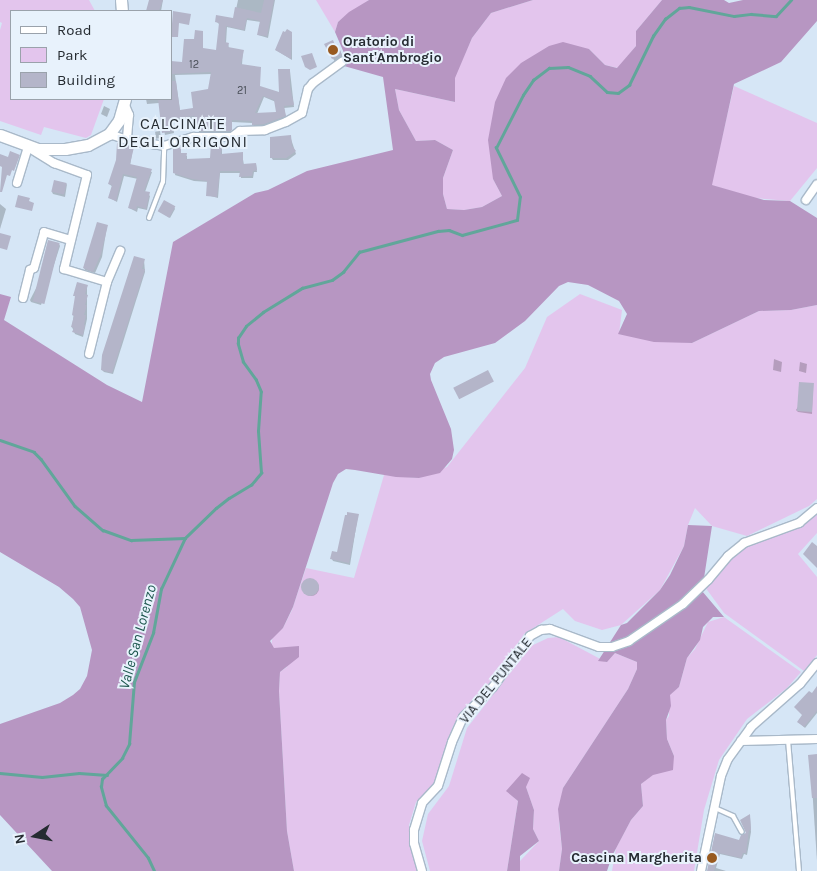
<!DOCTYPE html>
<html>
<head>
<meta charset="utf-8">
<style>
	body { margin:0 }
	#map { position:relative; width:817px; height:871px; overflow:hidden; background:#d6e6f6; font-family:Karla,sans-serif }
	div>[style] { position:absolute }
	.green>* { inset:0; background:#e3c5ed }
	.forest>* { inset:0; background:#b796c2 }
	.shadow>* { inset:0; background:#0003; transform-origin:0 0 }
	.round { border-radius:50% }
	.stream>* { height:2.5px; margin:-1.25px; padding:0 1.25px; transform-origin:1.25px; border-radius:1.25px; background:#61a69a }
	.building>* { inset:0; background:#b4b5c9; transform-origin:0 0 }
	.roads { filter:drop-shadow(1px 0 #a9b9c9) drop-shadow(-1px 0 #a9b9c9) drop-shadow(0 1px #a9b9c9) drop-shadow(0 -1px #a9b9c9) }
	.lane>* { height:4px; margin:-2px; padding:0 2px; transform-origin:2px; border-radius:2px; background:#fff }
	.street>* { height:8px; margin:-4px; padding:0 4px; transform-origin:4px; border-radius:4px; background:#fff }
	.secondary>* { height:11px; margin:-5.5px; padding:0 5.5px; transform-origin:5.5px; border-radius:5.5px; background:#fff }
	.dots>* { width:14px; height:14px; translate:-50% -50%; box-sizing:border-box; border:2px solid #e8f2fc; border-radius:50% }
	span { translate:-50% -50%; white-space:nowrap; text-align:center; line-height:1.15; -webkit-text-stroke:4px #e8f2fc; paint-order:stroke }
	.number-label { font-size:11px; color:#494e57 }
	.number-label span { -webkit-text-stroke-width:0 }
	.poi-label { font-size:14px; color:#252b31; font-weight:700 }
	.left { translate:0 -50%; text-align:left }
	.right { translate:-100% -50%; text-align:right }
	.street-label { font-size:14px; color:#252b31 }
	.water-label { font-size:15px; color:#1d574e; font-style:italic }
	.quarter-label { font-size:16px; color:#252b31; letter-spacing:1px }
	.legend { position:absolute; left:10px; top:10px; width:162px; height:90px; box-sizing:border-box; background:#e8f2fc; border:1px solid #9aa2ab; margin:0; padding:6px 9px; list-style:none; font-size:15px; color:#252b31 }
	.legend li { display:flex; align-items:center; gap:10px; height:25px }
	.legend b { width:25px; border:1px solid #9aa2ab }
	.north { position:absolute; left:10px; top:811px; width:50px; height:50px; -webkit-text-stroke:4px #e8f2fc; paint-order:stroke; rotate:259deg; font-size:14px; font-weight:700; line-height:20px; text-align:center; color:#252b31 }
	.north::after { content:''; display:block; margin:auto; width:18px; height:22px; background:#252b31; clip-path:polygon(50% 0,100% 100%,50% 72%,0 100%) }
</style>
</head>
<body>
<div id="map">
	<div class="green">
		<div style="clip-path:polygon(0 0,89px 0,95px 11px,11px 11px,11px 99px,104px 99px,91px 135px,86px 138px,44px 127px,41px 135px,0 121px,0 30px,2px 23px,0 22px)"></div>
		<div style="clip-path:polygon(316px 0,369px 0,344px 17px,338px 22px,335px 32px)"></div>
		<div style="clip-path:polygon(533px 0,662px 0,636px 31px,636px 46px,618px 68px,605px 65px,589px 49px,493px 179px,502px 196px,482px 207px,464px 210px,447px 209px,443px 194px,443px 178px,453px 150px,435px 140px,416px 141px,399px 110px,395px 89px,455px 102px,454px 78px,472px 38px,491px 13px)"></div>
		<div style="clip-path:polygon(734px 86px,817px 123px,817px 168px,790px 201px,754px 198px,711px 185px)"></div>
		<div style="clip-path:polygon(580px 294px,622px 310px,619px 334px,692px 343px,759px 311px,791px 310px,817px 305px,817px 499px,809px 506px,747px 536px,712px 526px,695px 508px,688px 525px,684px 546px,660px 590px,621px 625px,602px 630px,575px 621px,563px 609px,524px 634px,498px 675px,453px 726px,433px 788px,416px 802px,409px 825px,410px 846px,417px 871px,294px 871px,287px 831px,279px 691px,280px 672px,287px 667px,278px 652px,271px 646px,273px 635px,283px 628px,292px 610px,306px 568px,354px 578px,384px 475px,419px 478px,447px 467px,525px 368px,547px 317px)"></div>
		<div style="clip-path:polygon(817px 513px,817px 533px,798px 554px,817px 577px,817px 655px,804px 671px,724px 613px,705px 587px,734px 555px,748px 545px,801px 525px)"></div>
		<div style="clip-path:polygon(724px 617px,801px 672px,787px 688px,747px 719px,719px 760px,704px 810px,694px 871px,612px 871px,616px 848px,631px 820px,643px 806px,641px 784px,674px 756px,667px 739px,666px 720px,669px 716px,669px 695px,679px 687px,687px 658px,695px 649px,708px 622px)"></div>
		<div style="clip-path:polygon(559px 637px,606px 662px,615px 653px,637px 662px,637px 669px,628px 689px,563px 788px,559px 823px,562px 849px,559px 871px,520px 871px,520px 861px,539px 841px,533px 829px,534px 810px,526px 787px,515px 784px,507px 791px,518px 801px,507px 871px,430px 871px,422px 841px,428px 814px,449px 786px,467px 728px,531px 646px,548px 638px)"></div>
	</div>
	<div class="forest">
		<div style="clip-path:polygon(369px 0,533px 0,491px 13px,472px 38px,455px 78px,455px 102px,395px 89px,399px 110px,416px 141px,435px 140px,453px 150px,443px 178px,443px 194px,447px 209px,464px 210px,482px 207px,502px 196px,493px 179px,488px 140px,495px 102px,506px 78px,521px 63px,549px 46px,563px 42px,589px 49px,605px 65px,617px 68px,636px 46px,636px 31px,662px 0,724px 0,729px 3px,743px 0,817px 0,817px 21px,781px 62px,734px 84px,712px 185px,764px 200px,790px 201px,817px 218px,817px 305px,791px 310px,759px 311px,692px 343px,654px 342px,618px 334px,627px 314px,619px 301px,588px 285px,568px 282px,559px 286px,525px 321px,495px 343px,444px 357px,435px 363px,430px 374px,431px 380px,451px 429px,454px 450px,452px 459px,440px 473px,419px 478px,396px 477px,355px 470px,346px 469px,338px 474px,333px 483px,293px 607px,283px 628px,270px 641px,274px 648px,299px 646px,299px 657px,280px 672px,279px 691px,287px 831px,294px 871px,52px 871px,0 815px,0 724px,60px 703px,73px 695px,80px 689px,87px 676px,92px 650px,80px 607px,73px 599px,59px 587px,0 552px,0 294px,11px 297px,4px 320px,107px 385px,142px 402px,173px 242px,255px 193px,268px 190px,307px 171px,393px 150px,383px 77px,344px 66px,347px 60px,335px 32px,338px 22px,349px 12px)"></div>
		<div style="clip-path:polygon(688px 525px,712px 526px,702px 591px,724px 617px,713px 617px,703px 627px,700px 640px,687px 658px,679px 687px,670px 695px,671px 706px,666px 720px,667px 739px,674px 756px,673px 770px,653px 775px,641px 784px,643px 806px,631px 820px,612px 856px,607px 871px,559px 871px,562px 849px,558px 809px,563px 788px,628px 689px,637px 669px,637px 662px,615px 653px,607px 662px,598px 661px,621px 625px,627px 623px,660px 590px,670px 575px,684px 546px)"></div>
		<div style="clip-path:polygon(522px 773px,530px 778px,526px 787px,534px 810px,533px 829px,539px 841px,520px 856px,520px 871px,507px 871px,518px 801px,506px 791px)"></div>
	</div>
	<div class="shadow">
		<div style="clip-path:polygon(150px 0,163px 0,161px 11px,148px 11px)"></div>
		<div style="clip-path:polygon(evenodd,238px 0,275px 0,268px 38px,258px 35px,261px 22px,247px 20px,245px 31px,227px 27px,226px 43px,228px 44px,229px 48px,243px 51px,242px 65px,260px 68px,260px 87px,280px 93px,290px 71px,294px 107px,284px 108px,286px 118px,265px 126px,254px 127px,253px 123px,232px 122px,231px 133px,199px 132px,196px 118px,172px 121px,174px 133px,165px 135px,159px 103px,147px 104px,146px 99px,171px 99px,171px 62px,183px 63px,202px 32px,203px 50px,217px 52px,220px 25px,217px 22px,234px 19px,238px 0,212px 74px,209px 90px,195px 109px,180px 111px,175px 75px,212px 74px,238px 0,264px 97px,276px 102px,277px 113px,257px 114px,264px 97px)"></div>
		<div style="clip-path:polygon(291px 33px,292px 35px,292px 60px,276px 50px)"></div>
		<div style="clip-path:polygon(326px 45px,340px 50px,344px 61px,336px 64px)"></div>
		<div style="clip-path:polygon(104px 106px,110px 109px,107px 117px,101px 114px)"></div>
		<div style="left:160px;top:131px;width:7px;height:5px;rotate:82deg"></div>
		<div style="clip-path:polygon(290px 136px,296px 154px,288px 160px,273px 160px,271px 157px)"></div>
		<div style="clip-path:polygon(222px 144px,222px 155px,242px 154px,244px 165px,256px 164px,257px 172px,254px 172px,253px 178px,241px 178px,241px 173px,220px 173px,218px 198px,207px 195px,209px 182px,194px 181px,175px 175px,180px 148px,181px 154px,187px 156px,187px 160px,211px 159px)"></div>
		<div style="clip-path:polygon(133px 148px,130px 166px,152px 172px,145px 192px,150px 196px,147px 210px,138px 208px,137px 212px,129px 208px,138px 179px,124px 176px,117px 202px,110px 198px,113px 187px,109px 184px)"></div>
		<div style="clip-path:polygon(67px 184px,65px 197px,53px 194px,52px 192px)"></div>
		<div style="clip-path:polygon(0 204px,6px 209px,0 229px)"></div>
		<div style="clip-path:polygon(174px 207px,175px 209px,170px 218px,159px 211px)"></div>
		<div style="clip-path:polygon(107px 226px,102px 257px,95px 273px,85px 270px,84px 268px)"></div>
		<div style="clip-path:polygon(59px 244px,60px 246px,41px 305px,31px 302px,30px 300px)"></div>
		<div style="clip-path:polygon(144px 260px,145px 272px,113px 374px,104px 372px,102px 370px)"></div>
		<div style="clip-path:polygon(87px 286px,87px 319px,83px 337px,75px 334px,72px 327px,76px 298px,74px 295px)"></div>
		<div style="clip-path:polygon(774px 359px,782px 362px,781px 372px,773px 370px)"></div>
		<div style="clip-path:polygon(800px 362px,807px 364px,806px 373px,799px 371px)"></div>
		<div style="clip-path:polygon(813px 384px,812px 414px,798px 412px,796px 410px)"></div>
		<div style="clip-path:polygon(358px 515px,350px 565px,333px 561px,332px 559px,338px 554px)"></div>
		<div class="round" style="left:303px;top:580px;width:16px;height:16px"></div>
		<div style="clip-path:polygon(817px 688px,817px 713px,805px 728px,800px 723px)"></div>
		<div style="clip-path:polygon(817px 755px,817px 861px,810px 756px)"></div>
		<div style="clip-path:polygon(750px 817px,751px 832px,747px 855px,744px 854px,742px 859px,720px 854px,716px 868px,726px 871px,708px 871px,716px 835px,740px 842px,747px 833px)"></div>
	</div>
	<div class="stream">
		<div style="left:0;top:440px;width:36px;rotate:19deg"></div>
		<div style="left:34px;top:452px;width:10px;rotate:45deg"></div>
		<div style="left:41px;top:459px;width:58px;rotate:54.1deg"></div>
		<div style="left:75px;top:506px;width:37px;rotate:41deg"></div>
		<div style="left:103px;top:530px;width:30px;rotate:20deg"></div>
		<div style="left:131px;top:540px;width:54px;rotate:-2.1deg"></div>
		<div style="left:0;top:773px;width:42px;rotate:5.4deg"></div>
		<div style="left:42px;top:777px;width:37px;rotate:-6deg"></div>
		<div style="left:79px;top:773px;width:28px;rotate:4deg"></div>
		<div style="left:154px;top:871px;width:14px;rotate:-115deg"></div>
		<div style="left:148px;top:858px;width:67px;rotate:-128.9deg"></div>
		<div style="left:106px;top:806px;width:20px;rotate:-105deg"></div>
		<div style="left:101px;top:787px;width:8px;rotate:-83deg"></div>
		<div style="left:102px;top:779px;width:29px;rotate:-46deg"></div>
		<div style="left:122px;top:758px;width:16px;rotate:-63deg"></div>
		<div style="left:129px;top:744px;width:62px;rotate:-85.4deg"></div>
		<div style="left:134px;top:682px;width:53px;rotate:-68.8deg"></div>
		<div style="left:153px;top:633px;width:45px;rotate:-79.7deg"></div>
		<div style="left:161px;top:589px;width:56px;rotate:-64.8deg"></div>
		<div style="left:185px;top:538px;width:43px;rotate:-44.1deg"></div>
		<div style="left:216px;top:508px;width:16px;rotate:-38deg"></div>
		<div style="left:229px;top:498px;width:26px;rotate:-31deg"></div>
		<div style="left:251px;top:485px;width:16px;rotate:-50deg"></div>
		<div style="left:261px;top:473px;width:42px;rotate:-94.1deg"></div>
		<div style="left:258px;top:431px;width:39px;rotate:-86deg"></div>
		<div style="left:261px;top:392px;width:13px;rotate:-113deg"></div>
		<div style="left:256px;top:380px;width:22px;rotate:-126deg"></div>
		<div style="left:243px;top:362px;width:19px;rotate:-106deg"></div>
		<div style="left:238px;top:344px;width:6px;rotate:-90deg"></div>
		<div style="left:238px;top:338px;width:14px;rotate:-56deg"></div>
		<div style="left:246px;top:326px;width:22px;rotate:-39deg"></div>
		<div style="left:263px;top:312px;width:46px;rotate:-31.6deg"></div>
		<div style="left:302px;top:288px;width:31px;rotate:-15deg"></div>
		<div style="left:332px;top:280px;width:14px;rotate:-36deg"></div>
		<div style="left:343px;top:272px;width:26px;rotate:-51deg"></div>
		<div style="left:359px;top:252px;width:82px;rotate:-14.9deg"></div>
		<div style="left:438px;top:231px;width:11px;rotate:-5deg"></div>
		<div style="left:449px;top:230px;width:14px;rotate:21deg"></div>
		<div style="left:462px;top:235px;width:57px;rotate:-15.3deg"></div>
		<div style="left:517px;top:220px;width:23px;rotate:-83deg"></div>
		<div style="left:520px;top:197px;width:55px;rotate:-116.1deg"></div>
		<div style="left:496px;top:148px;width:59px;rotate:-63deg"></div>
		<div style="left:523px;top:95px;width:18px;rotate:-56deg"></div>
		<div style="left:533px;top:80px;width:20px;rotate:-37deg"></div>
		<div style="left:549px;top:68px;width:19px;rotate:-3deg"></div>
		<div style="left:568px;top:67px;width:24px;rotate:22deg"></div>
		<div style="left:590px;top:76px;width:23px;rotate:43deg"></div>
		<div style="left:607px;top:92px;width:11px;rotate:5deg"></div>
		<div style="left:618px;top:93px;width:14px;rotate:-36deg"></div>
		<div style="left:629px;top:85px;width:55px;rotate:-63.9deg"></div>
		<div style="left:653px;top:36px;width:21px;rotate:-55deg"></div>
		<div style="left:665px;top:19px;width:18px;rotate:-38deg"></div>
		<div style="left:679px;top:8px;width:10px;rotate:-6deg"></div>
		<div style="left:689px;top:7px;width:46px;rotate:11.3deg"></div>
		<div style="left:734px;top:16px;width:17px;rotate:-7deg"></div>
		<div style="left:751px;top:14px;width:25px;rotate:5deg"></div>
		<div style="left:776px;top:16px;width:22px;rotate:-47deg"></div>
	</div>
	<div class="building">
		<div style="clip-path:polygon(149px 0,163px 0,159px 11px,146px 11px)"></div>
		<div style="clip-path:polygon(evenodd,264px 0,274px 0,267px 36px,257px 35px,260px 21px,247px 18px,244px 30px,226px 26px,225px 42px,229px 43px,228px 47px,244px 50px,241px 64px,261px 67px,260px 86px,279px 92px,278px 69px,290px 69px,290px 86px,294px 105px,284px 106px,286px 116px,264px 124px,252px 125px,252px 121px,232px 120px,232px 130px,230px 131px,202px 131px,197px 130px,194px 116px,172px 119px,174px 131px,162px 133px,158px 99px,171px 99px,171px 81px,176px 81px,180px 110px,193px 108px,191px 92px,208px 89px,211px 72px,171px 74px,171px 61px,182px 62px,184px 39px,194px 39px,195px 30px,203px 31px,203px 48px,216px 50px,219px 23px,215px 22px,216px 15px,233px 18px,235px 7px,261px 13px,264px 0,263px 96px,274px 100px,276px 112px,255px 113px,263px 96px)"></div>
		<div style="clip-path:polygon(173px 11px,191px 14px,189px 25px,179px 23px,178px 37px,171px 37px)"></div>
		<div style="clip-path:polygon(287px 29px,292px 32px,291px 59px,275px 50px,283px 31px,285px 32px)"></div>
		<div style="clip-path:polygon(333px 40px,335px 45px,337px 44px,342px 55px,332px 59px,324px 44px)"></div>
		<div style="clip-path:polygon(312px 53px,317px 67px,310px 70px,305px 67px,301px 56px)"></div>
		<div style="clip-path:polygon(291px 135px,292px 146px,296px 151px,286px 158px,270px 158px,270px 137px)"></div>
		<div style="clip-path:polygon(117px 143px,134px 147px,130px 164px,152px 169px,144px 191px,150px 192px,146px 209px,137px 206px,136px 210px,128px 208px,137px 177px,123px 174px,116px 201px,108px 198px,112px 185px,108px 184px,116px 160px)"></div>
		<div style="clip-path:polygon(211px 143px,223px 143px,221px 154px,243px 152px,243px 164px,256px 163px,257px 170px,253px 171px,252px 176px,239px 177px,240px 171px,220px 171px,217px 197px,206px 196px,207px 181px,192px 179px,173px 173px,173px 149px,181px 147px,181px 153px,187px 153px,186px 159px,210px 158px)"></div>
		<div style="clip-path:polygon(10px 151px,20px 155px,14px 171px,12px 170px,10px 176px,7px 175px,2px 192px,0 192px,2px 167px,0 166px,0 154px,8px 157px)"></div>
		<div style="left:54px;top:180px;width:13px;height:12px;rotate:13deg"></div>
		<div style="clip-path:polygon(18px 195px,30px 198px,29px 201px,34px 203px,32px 211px,15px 207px)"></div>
		<div style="left:164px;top:200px;width:13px;height:13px;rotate:29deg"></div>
		<div style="clip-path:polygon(97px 222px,108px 225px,101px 254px,93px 272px,83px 268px)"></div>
		<div style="clip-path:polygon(0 233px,11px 236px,7px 250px,0 248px)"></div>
		<div style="left:48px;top:240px;width:12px;height:63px;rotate:14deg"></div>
		<div style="clip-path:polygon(134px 256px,145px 259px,142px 269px,145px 269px,112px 373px,101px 370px,102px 355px)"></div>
		<div style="clip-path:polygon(77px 282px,88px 285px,85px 294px,88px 295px,85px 305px,87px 305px,84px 315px,86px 315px,84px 325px,85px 325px,83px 335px,72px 332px,74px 328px,71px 327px,74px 316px,72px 315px,75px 296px,73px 296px)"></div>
		<div style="left:488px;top:370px;width:13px;height:39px;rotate:63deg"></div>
		<div style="left:799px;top:382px;width:15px;height:29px;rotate:4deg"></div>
		<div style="clip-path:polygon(347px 512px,359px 514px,349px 563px,330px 559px,332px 551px,337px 552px,345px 515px,347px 515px)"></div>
		<div style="clip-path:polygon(812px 542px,817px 546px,817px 568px,803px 554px)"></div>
		<div class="round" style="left:301px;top:578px;width:18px;height:18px"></div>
		<div style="clip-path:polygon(817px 686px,817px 711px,804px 727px,797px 722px,802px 715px,794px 707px,809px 691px,812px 693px)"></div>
		<div style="clip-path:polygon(817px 754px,817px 798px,812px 798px,808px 755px)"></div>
		<div style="clip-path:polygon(750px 814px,751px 830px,749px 830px,746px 853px,743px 853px,741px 858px,719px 853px,714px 871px,707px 871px,715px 833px,739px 840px,741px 835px,746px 833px,740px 820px)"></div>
	</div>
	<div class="roads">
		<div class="lane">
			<div style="left:149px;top:218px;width:39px;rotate:-69deg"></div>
			<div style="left:163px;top:182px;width:36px;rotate:-88deg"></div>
			<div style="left:788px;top:740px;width:131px;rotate:85.2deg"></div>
			<div style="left:715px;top:808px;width:20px;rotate:24deg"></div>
			<div style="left:733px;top:816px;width:18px;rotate:61deg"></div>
		</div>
		<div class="street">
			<div style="left:124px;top:103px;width:13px;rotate:67deg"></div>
			<div style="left:129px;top:115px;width:25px;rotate:95deg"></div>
			<div style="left:109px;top:134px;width:22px;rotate:18deg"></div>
			<div style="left:130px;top:141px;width:34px;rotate:8deg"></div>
			<div style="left:164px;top:146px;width:31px;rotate:-17deg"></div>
			<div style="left:194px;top:137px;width:38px"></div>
			<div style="left:232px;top:137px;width:10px;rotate:-37deg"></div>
			<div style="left:240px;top:131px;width:25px;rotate:-2deg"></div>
			<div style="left:265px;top:130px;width:22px;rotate:-21deg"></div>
			<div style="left:286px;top:122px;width:18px;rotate:-29deg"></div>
			<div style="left:302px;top:113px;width:25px;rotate:-76deg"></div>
			<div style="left:308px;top:89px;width:8px;rotate:-50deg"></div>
			<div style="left:313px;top:83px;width:36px;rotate:-36deg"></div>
			<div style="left:17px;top:183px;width:38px;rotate:-73deg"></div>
			<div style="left:28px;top:147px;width:31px;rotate:32deg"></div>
			<div style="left:54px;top:163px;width:35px;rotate:20deg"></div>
			<div style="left:87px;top:175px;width:97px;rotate:103.7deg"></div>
			<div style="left:64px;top:269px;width:45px;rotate:16.8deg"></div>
			<div style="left:107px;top:282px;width:74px;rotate:104deg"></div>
			<div style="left:806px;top:200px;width:19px;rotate:-55deg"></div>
			<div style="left:107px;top:282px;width:34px;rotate:-67deg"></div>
			<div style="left:23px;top:298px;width:29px;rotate:-76deg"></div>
			<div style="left:30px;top:270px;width:4px;rotate:-27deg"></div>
			<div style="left:34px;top:268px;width:37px;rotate:-74deg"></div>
			<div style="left:44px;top:232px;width:28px;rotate:17deg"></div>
			<div style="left:741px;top:741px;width:76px;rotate:-1.5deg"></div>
			<div style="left:422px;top:871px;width:29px;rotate:-106deg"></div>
			<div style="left:414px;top:843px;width:13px;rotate:-90deg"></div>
			<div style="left:414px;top:830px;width:28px;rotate:-73deg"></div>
			<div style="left:422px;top:803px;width:23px;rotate:-47deg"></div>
			<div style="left:438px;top:786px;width:46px;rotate:-72.3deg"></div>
			<div style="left:452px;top:742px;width:27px;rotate:-66deg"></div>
			<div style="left:463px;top:717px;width:42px;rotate:-45deg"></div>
			<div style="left:493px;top:687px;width:63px;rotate:-54deg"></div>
			<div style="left:530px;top:636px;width:13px;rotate:-29deg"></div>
			<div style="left:541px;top:630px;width:9px;rotate:-6deg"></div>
			<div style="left:550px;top:629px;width:52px;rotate:20.2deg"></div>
			<div style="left:599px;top:647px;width:13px"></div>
			<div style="left:612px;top:647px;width:18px;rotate:-19deg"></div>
			<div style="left:629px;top:641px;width:65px;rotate:-34.4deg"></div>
			<div style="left:683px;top:604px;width:35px;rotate:-44deg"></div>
			<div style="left:708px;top:580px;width:31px;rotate:-50deg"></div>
			<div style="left:728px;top:556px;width:21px;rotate:-39deg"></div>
			<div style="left:744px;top:543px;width:59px;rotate:-20deg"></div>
			<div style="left:799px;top:523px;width:23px;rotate:-40deg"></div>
			<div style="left:701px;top:871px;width:97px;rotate:-78.1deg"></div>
			<div style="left:721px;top:776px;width:18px;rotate:-68deg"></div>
			<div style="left:728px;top:759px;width:39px;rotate:-54deg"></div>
			<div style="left:751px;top:727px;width:65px;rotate:-41.3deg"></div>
			<div style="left:800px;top:684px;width:27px;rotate:-51deg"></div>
		</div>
		<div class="secondary">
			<div style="left:121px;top:0;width:11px;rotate:85deg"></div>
			<div style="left:0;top:135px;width:40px;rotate:20.2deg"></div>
			<div style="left:38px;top:149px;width:27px"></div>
			<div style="left:65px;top:149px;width:23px;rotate:-10deg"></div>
			<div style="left:88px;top:145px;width:24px;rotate:-28deg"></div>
			<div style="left:109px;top:134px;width:17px;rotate:-54deg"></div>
			<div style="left:119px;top:120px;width:22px;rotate:-74deg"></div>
		</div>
	</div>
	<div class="dots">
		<div style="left:333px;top:50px;background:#985a20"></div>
		<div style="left:712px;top:858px;background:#985a20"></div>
	</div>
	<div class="number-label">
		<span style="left:194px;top:65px">12</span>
		<span style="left:242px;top:91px">21</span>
	</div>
	<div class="poi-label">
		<span class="left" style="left:343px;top:50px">Oratorio di<br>Sant'Ambrogio</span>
		<span class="right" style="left:702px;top:858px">Cascina Margherita</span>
	</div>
	<div class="street-label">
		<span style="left:496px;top:681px;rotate:-51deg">VIA DEL PUNTALE</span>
	</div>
	<div class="water-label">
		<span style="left:138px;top:637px;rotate:-75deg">Valle San Lorenzo</span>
	</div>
	<div class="quarter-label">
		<span style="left:183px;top:133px">CALCINATE<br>DEGLI ORRIGONI</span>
	</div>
	<ul class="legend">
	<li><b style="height:6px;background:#fff"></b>Road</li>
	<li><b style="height:14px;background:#e3c5ed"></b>Park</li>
	<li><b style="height:14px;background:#b4b5c9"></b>Building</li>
	</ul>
	<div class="north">N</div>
</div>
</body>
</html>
